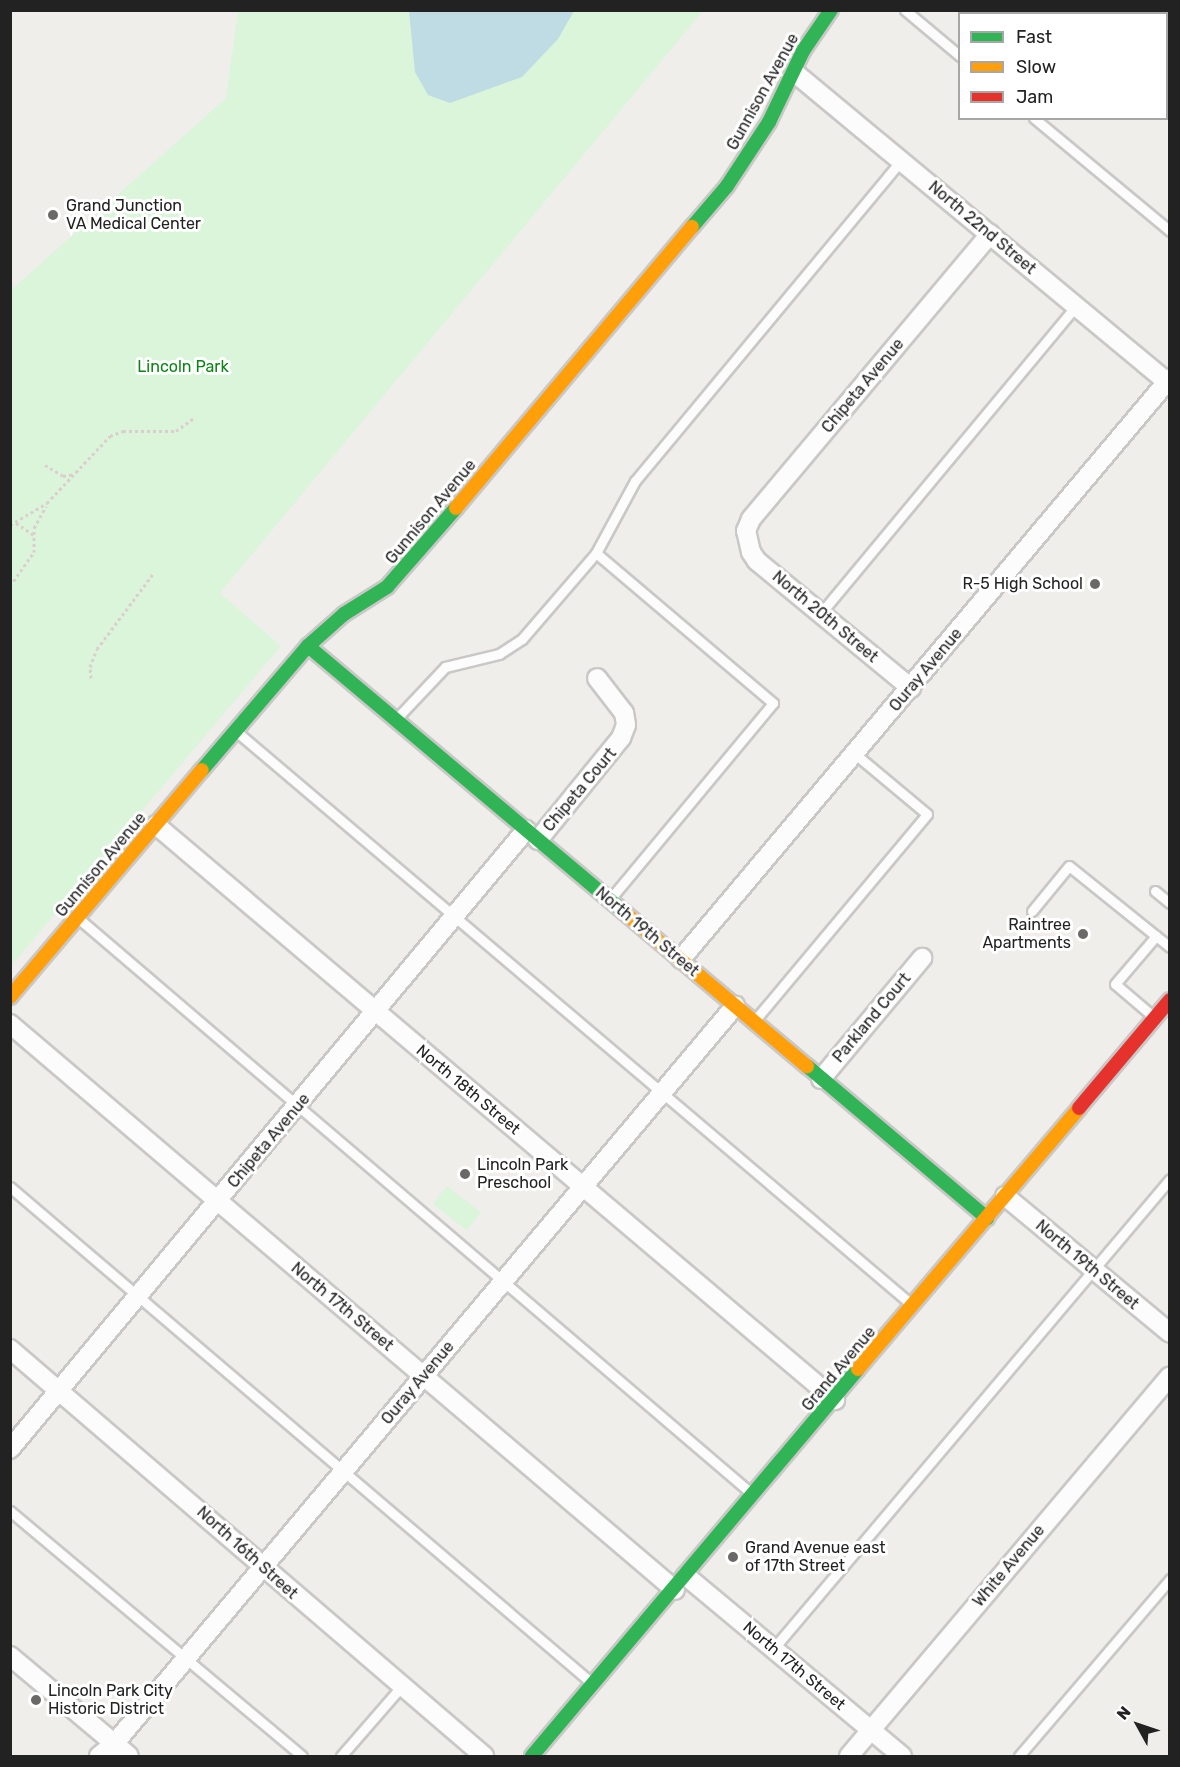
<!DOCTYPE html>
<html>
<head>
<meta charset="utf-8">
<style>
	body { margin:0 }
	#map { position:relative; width:1180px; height:1767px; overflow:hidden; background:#f0eeeb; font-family:Rubik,sans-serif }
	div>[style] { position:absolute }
	.park>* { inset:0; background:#daf5da; transform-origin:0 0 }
	.water>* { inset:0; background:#bfdbe3 }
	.path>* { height:3px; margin-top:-1.5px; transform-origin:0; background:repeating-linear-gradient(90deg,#dccecd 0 3px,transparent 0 6px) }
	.roads { filter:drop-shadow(2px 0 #c9c8c7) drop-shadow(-2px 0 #c9c8c7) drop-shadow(0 2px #c9c8c7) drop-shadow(0 -2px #c9c8c7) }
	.lane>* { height:9px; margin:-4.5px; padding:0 4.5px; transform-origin:4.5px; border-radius:4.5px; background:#fdfcfc }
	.street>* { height:18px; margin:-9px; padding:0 9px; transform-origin:9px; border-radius:9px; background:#fdfcfc }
	.fast>* { height:14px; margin:-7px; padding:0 7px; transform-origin:7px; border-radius:7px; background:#30b455 }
	.slow>* { height:14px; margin:-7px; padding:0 7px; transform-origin:7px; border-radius:7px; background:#ff9f0a }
	.jam>* { height:14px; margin:-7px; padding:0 7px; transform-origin:7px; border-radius:7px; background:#e5322d }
	.dots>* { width:16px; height:16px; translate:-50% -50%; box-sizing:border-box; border:3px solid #fff; border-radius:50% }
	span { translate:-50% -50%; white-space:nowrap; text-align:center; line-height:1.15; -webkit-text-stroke:6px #fff; paint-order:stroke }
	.street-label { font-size:16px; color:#222 }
	.poi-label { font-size:16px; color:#222 }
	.left { translate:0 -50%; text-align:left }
	.right { translate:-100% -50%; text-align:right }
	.park-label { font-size:16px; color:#0c8416 }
	.frame { position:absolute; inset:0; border:12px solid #222; pointer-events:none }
	.legend { position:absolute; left:958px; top:12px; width:210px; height:108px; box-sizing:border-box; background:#fff; border:2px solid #a7a7a7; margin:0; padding:8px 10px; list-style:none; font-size:18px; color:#222 }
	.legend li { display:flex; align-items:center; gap:12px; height:30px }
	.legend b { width:30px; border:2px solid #a7a7a7 }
	.north { position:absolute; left:1108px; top:1695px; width:60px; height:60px; -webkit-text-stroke:4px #fff; paint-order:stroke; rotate:310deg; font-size:16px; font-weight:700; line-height:24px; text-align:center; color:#222 }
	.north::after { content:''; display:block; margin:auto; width:21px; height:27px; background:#222; clip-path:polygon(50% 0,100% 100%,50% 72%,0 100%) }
</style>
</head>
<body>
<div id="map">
	<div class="park">
		<div style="clip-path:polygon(238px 11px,703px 11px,220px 593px,281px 646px,11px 966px,11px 290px,226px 98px)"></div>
		<div style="left:447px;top:1186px;width:43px;height:23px;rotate:38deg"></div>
	</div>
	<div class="water">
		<div style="clip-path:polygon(409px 11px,409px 10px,574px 11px,558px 39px,522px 77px,450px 103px,428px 95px,415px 72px)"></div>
	</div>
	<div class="path">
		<div style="left:45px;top:465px;width:21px;rotate:31deg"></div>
		<div style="left:63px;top:476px;width:12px;rotate:-9deg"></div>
		<div style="left:16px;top:523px;width:22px;rotate:34deg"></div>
		<div style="left:10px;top:525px;width:43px;rotate:-30.7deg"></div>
		<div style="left:47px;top:503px;width:92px;rotate:-46.8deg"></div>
		<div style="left:110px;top:436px;width:14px;rotate:-21deg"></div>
		<div style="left:123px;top:431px;width:53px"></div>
		<div style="left:176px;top:431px;width:22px;rotate:-36deg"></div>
		<div style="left:10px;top:586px;width:42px;rotate:-54.8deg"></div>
		<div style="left:34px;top:552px;width:24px;rotate:-90deg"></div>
		<div style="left:34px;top:528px;width:25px;rotate:-61deg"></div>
		<div style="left:91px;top:678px;width:11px;rotate:-95deg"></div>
		<div style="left:90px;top:667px;width:19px;rotate:-69deg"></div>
		<div style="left:97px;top:649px;width:94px;rotate:-53.3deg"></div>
	</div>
	<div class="roads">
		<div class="lane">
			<div style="left:905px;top:10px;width:72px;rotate:39.9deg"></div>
			<div style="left:1034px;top:118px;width:177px;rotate:39.7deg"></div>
			<div style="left:596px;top:553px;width:232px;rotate:40.3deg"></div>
			<div style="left:773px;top:703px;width:255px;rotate:129.7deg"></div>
			<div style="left:821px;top:613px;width:399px;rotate:-50.3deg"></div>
			<div style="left:397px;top:718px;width:70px;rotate:-46.7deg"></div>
			<div style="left:445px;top:667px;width:56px;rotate:-13.5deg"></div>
			<div style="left:499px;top:654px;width:27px;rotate:-33deg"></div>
			<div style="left:522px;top:639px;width:113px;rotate:-49.3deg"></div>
			<div style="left:596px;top:553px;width:82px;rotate:-61.6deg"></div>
			<div style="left:635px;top:481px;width:416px;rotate:-50.3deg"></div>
			<div style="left:237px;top:732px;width:884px;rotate:40.32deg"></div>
			<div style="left:1155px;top:891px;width:19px;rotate:39deg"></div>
			<div style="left:1032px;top:911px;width:58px;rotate:-50.6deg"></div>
			<div style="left:1069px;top:866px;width:112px;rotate:38.8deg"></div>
			<div style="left:78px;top:918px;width:885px;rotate:40.51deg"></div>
			<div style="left:1155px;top:1018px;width:52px;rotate:-139.6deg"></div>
			<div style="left:1115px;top:984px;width:63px;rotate:-49.5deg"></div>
			<div style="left:1156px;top:936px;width:18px;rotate:38deg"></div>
			<div style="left:755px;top:1020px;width:268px;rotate:-50.1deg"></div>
			<div style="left:927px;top:814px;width:94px;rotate:-140.2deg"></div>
			<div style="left:10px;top:1187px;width:766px;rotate:40.45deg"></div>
			<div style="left:10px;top:1511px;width:381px;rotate:40deg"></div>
			<div style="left:773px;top:1649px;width:615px;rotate:-49.81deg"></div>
			<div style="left:341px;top:1756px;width:91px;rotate:-49deg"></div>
			<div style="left:1019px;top:1756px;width:233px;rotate:-49.5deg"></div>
		</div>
		<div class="street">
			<div style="left:1081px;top:10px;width:6px;rotate:45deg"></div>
			<div style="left:795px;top:73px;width:487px;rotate:39.7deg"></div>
			<div style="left:1166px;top:82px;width:4px;rotate:27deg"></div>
			<div style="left:911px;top:688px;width:200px;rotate:-140.5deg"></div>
			<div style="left:757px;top:561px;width:11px;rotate:-124deg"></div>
			<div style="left:751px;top:552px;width:22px;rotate:-103deg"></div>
			<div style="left:746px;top:531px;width:13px;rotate:-67deg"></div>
			<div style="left:751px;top:519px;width:372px;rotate:-50deg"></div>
			<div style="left:156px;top:825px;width:890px;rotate:40.26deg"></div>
			<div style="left:538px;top:840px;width:132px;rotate:-50.9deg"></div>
			<div style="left:621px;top:738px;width:14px;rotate:-69deg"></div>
			<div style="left:626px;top:725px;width:12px;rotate:-99deg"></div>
			<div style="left:624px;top:713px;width:44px;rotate:-127.6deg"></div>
			<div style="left:681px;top:959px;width:759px;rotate:-49.91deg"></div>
			<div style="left:10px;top:1024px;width:873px;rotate:40.4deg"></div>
			<div style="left:821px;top:1079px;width:158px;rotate:-50.1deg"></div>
			<div style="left:1005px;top:1196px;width:214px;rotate:39.7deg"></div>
			<div style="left:10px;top:1349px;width:625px;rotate:40.65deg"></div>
			<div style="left:10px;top:1449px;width:806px;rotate:-50.19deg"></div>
			<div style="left:686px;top:1576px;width:281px;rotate:39.8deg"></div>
			<div style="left:10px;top:1656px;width:155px;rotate:40deg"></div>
			<div style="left:99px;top:1756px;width:19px;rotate:-39deg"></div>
			<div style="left:114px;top:1744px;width:965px;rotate:-49.92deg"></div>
			<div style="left:849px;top:1756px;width:497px;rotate:-49.8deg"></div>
		</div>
		<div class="fast">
			<div style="left:692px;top:227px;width:54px;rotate:-49.5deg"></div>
			<div style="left:727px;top:186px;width:77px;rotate:-56.7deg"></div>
			<div style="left:769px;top:122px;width:79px;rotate:-64.4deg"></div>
			<div style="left:803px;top:51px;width:50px;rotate:-55.7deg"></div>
			<div style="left:308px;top:646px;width:414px;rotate:40.1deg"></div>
			<div style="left:202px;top:770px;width:163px;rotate:-49.5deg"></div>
			<div style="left:308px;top:646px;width:48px;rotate:-41.6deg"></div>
			<div style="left:344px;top:614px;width:51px;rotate:-32.1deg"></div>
			<div style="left:387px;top:587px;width:105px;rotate:-48.9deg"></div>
			<div style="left:807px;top:1066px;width:236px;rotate:40.2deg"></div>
			<div style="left:532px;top:1756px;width:506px;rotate:-49.89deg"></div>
		</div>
		<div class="slow">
			<div style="left:456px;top:508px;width:367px;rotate:-50deg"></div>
			<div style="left:625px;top:913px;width:238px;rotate:40.1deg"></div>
			<div style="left:10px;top:997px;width:297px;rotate:-49.8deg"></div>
			<div style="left:858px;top:1369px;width:342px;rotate:-49.7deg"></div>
		</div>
		<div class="jam">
			<div style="left:1079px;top:1108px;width:141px;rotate:-49.9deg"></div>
		</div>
	</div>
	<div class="dots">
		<div style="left:53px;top:215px;background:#6a6968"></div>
		<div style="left:1095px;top:584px;background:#6a6968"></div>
		<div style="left:1083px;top:934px;background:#6a6968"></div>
		<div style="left:465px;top:1174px;background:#6a6968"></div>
		<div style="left:733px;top:1557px;background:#6a6968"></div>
		<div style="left:36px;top:1700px;background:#6a6968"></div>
	</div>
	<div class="street-label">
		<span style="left:763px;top:92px;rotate:-61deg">Gunnison Avenue</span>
		<span style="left:982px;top:228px;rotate:40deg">North 22nd Street</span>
		<span style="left:863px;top:386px;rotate:-50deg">Chipeta Avenue</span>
		<span style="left:431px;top:512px;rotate:-50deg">Gunnison Avenue</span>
		<span style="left:825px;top:617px;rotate:40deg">North 20th Street</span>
		<span style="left:926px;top:670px;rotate:-50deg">Ouray Avenue</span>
		<span style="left:580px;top:790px;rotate:-50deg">Chipeta Court</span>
		<span style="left:101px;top:865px;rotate:-50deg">Gunnison Avenue</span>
		<span style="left:647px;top:932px;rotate:40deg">North 19th Street</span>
		<span style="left:872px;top:1018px;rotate:-50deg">Parkland Court</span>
		<span style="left:468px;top:1090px;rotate:40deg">North 18th Street</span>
		<span style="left:269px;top:1141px;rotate:-50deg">Chipeta Avenue</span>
		<span style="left:1087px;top:1265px;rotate:40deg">North 19th Street</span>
		<span style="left:342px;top:1307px;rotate:40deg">North 17th Street</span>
		<span style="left:839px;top:1369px;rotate:-50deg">Grand Avenue</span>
		<span style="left:418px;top:1383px;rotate:-50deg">Ouray Avenue</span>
		<span style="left:247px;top:1553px;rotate:42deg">North 16th Street</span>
		<span style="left:1009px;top:1566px;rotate:-50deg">White Avenue</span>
		<span style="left:794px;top:1666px;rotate:40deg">North 17th Street</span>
	</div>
	<div class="poi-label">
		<span class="left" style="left:66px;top:215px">Grand Junction<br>VA Medical Center</span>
		<span class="right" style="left:1083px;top:584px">R-5 High School</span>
		<span class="right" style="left:1071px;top:934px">Raintree<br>Apartments</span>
		<span class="left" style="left:477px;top:1174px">Lincoln Park<br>Preschool</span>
		<span class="left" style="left:745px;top:1557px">Grand Avenue east<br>of 17th Street</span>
		<span class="left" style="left:48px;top:1700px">Lincoln Park City<br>Historic District</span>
	</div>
	<div class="park-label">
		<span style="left:183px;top:367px">Lincoln Park</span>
	</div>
	<div class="frame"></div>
	<ul class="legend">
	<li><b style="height:8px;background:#30b455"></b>Fast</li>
	<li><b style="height:8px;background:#ff9f0a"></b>Slow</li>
	<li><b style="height:8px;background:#e5322d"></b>Jam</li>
	</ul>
	<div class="north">N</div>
</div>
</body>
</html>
